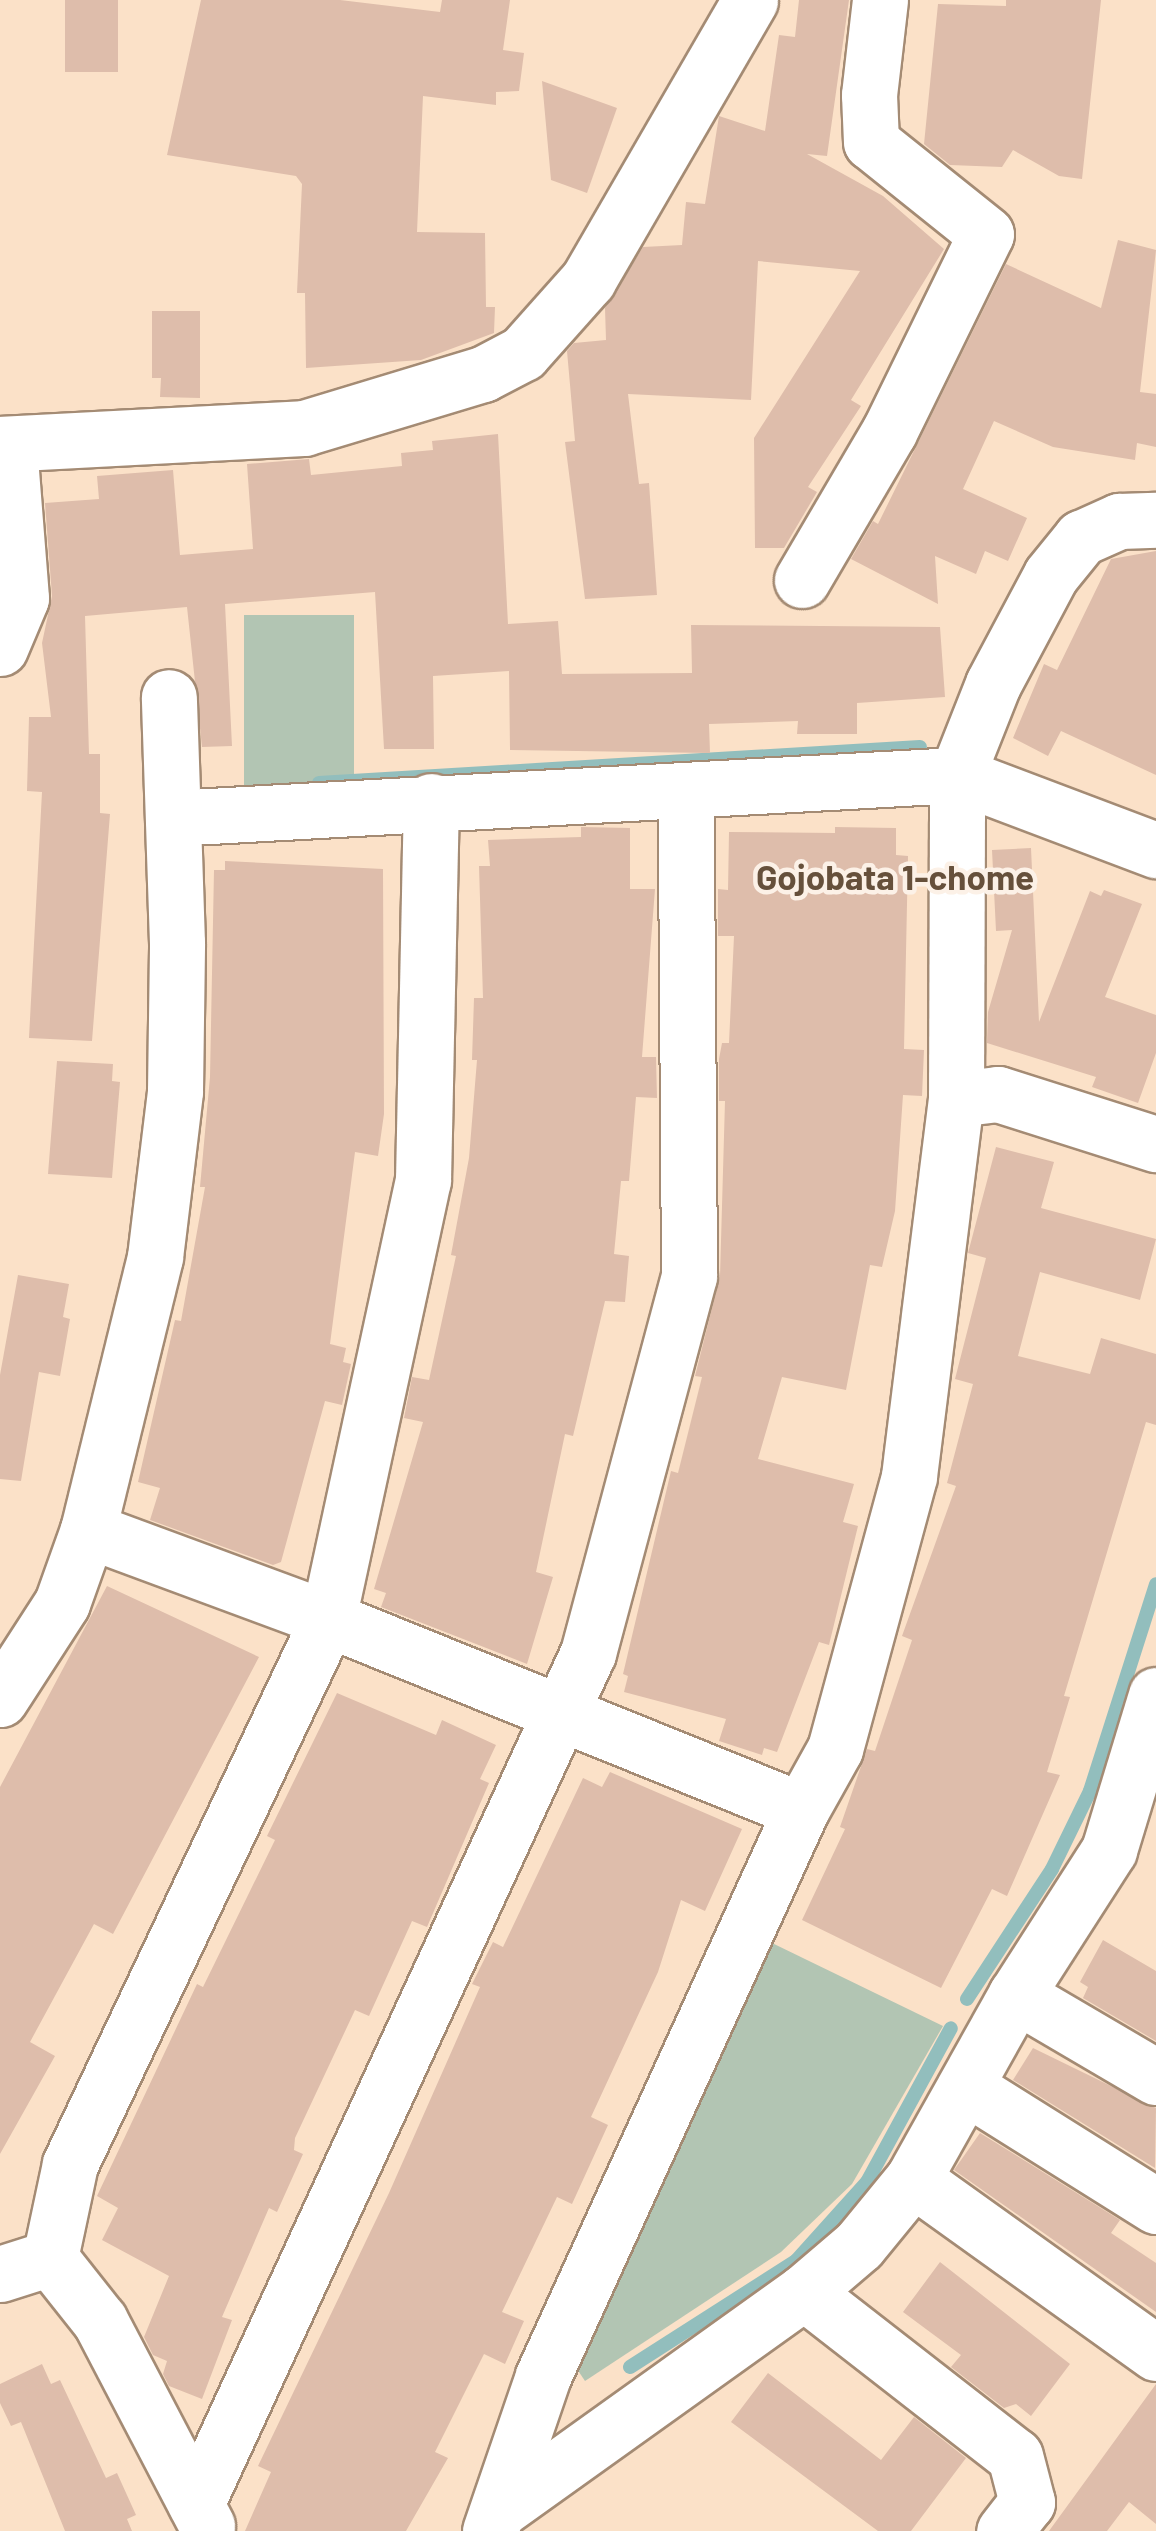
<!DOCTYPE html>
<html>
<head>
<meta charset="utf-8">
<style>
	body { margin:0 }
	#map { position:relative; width:1156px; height:2531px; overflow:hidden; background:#fbe1c8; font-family:Barlow,sans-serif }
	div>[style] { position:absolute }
	.green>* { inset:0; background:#b2c5b3; transform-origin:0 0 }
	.stream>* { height:14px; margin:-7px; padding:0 7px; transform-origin:7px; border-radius:7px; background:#92bebd }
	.building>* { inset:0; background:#debdab; transform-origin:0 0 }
	.roads { filter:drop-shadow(2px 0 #a48b74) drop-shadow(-2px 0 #a48b74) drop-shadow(0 2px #a48b74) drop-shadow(0 -2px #a48b74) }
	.minor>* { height:55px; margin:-27.5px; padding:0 27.5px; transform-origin:27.5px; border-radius:27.5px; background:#fff }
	span { translate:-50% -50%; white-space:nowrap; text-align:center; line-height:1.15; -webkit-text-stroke:9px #fcf1e7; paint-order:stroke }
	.neighbourhood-label { font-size:35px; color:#66503b; font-weight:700 }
</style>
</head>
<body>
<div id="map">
	<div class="green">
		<div style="left:244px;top:615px;width:110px;height:175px"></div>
		<div style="clip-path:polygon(772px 1943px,943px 2026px,852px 2184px,781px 2252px,585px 2381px,577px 2369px)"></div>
	</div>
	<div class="stream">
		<div style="left:319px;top:783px;width:602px;rotate:-3.43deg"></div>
		<div style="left:967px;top:1999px;width:155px;rotate:-56.8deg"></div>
		<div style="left:1052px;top:1869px;width:87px;rotate:-64deg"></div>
		<div style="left:1090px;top:1791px;width:217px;rotate:-72.3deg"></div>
		<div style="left:630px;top:2367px;width:197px;rotate:-32.6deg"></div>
		<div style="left:796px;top:2261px;width:106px;rotate:-48.1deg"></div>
		<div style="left:867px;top:2182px;width:175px;rotate:-61.4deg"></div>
	</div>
	<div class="building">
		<div style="left:65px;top:0;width:53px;height:72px"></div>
		<div style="clip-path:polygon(201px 0,340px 0,440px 12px,442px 0,510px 0,503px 50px,524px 53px,519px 91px,496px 92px,496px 105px,423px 96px,417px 232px,485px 233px,486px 307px,495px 307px,494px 333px,421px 360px,306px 368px,305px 293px,297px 293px,302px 184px,296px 176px,167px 155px)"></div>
		<div style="clip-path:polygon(799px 0,849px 0,827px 156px,807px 154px,883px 196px,944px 249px,851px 400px,861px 406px,808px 487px,817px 492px,784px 548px,755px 548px,754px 438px,860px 271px,758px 261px,751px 400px,628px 394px,639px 484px,649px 483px,657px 595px,585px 599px,565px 442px,575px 441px,567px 351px,574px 343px,606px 340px,605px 308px,643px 247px,682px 245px,686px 202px,705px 204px,719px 116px,765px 131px,779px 35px,795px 37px)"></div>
		<div style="clip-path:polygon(1006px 0,1101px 0,1082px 179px,1059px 176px,1013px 150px,1002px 167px,950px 165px,924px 144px,938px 4px,1006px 6px)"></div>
		<div style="clip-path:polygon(542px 81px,617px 108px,587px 193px,551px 180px)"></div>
		<div style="clip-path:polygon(1118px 240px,1156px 250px,1140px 392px,1156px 394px,1156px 447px,1137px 443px,1135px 460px,1053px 447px,994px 421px,963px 489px,1027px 518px,1008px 561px,985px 551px,976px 574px,935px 556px,938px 604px,851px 559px,873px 521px,878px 524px,1006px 264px,1101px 308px)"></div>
		<div style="clip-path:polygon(152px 311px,200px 311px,200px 398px,160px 397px,161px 378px,152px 378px)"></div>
		<div style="clip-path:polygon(498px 434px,508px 624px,558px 621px,562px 674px,692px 673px,691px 625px,940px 627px,945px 697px,857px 703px,857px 734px,797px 734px,798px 721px,709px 724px,710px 753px,510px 750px,509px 671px,433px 676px,434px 749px,384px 749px,375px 592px,225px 604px,232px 746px,202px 747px,187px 607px,85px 616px,89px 754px,100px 754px,100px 813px,110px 814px,92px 1041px,29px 1038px,42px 792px,27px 791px,29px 717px,51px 717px,42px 643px,52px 596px,45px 503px,99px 499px,97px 476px,173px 470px,180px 555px,253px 549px,247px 464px,309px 459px,311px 475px,402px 466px,401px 453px,433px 450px,432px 441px)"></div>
		<div style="clip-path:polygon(1156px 551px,1156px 775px,1061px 731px,1048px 756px,1013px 738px,1044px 664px,1057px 670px,1111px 559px)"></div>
		<div style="clip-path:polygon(581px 827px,630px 828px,630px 889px,655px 889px,642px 1057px,656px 1057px,657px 1098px,636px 1097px,629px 1181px,621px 1181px,614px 1254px,629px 1256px,625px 1302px,605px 1301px,573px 1436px,565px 1434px,536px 1572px,553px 1577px,527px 1664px,381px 1607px,386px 1593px,374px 1589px,423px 1422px,404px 1418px,412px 1377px,429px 1380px,456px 1256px,451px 1255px,469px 1158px,477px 1060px,472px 1060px,474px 998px,483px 998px,479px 866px,490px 866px,488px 840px,581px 837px)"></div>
		<div style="clip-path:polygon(835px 827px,896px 828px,896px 855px,908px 856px,904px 1049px,924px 1050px,922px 1096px,903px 1095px,895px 1211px,882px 1267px,870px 1265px,846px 1390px,782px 1377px,758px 1459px,854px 1484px,843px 1522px,858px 1526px,829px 1645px,819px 1642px,777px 1752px,764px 1748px,762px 1755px,719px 1741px,726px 1719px,624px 1692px,628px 1676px,623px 1674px,671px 1471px,678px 1473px,702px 1377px,695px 1376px,720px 1276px,725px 1101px,719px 1101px,719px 1059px,722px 1043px,729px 1043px,734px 936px,718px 936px,718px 889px,728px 890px,729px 832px,835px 833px)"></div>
		<div style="clip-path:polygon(1031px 848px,1039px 1022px,1090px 891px,1101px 896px,1104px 890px,1142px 904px,1105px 997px,1156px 1015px,1156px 1053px,1138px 1103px,1092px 1087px,1096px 1077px,987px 1043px,988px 1012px,1012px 930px,996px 931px,992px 850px)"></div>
		<div style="clip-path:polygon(225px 861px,383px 869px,384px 1114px,378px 1156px,355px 1152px,330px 1344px,346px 1348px,343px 1362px,351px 1364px,342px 1405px,325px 1401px,281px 1562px,273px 1565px,150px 1520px,160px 1488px,138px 1482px,175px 1320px,181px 1321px,205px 1187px,200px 1187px,210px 1077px,214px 870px,225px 870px)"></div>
		<div style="clip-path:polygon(57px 1061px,113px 1064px,112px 1081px,120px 1082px,112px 1178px,48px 1174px)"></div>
		<div style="clip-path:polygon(996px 1147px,1054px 1162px,1041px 1208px,1156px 1239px,1140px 1300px,1040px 1272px,1018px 1356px,1090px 1374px,1101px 1338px,1156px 1354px,1156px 1425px,1146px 1422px,1064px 1696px,1070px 1697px,1047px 1772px,1060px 1775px,1007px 1896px,992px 1889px,941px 1988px,802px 1920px,845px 1829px,840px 1827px,867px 1749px,875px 1751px,912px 1640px,902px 1636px,956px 1486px,947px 1483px,973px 1384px,955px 1379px,986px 1258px,968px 1253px)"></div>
		<div style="clip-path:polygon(18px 1275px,69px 1284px,63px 1317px,70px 1319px,60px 1376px,39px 1372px,21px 1481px,0 1479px,0 1375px)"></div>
		<div style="clip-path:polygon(107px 1586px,259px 1657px,113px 1934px,94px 1924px,30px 2042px,55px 2056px,0 2154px,0 1787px)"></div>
		<div style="clip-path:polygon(337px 1693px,436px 1735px,442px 1720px,496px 1745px,480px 1779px,489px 1783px,427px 1927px,412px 1921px,369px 2016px,355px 2010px,295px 2138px,294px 2150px,303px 2154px,277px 2212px,269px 2208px,222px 2317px,232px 2320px,202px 2399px,169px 2386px,163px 2374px,167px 2361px,153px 2355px,144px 2337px,169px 2276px,102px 2240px,118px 2208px,97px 2196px,197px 1984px,203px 1987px,275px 1840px,267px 1836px)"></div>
		<div style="clip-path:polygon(610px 1772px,742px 1829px,705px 1911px,681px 1900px,658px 1972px,591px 2117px,608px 2125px,572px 2204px,557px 2197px,502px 2312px,524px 2321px,505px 2364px,484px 2354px,435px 2452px,448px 2458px,406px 2531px,245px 2531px,271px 2472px,258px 2466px,389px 2193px,480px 1987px,472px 1984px,493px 1942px,503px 1947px,583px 1778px,602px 1787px)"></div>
		<div style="clip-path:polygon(1103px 1940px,1156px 1971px,1156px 2041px,1083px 1998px,1088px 1987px,1080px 1982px)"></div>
		<div style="clip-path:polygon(1033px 2048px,1156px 2108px,1155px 2168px,1013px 2080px)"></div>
		<div style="clip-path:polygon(980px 2133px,1120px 2220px,1111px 2233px,1156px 2263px,1156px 2312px,954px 2170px)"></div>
		<div style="clip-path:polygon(940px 2262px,1070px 2364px,1031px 2416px,1016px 2404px,1004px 2408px,951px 2367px,961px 2355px,903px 2312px)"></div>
		<div style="clip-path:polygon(42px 2364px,51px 2384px,60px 2380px,106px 2478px,117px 2473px,136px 2515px,127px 2519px,132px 2531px,65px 2531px,21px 2422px,11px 2426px,0 2403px,0 2384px)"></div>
		<div style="clip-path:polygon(768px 2373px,881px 2460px,914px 2417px,966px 2458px,911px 2531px,878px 2531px,731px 2422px)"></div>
		<div style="clip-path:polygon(1156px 2384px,1156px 2524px,1129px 2502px,1107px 2531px,1049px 2531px)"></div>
	</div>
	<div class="roads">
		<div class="minor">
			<div style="left:0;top:444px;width:304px;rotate:-3deg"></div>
			<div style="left:304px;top:428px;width:187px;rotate:-16.8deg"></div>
			<div style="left:483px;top:374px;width:45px;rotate:-27.7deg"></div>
			<div style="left:523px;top:353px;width:98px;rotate:-48.3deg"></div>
			<div style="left:588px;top:280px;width:323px;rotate:-59.9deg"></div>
			<div style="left:802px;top:580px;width:172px;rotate:-59.6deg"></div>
			<div style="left:889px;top:432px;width:220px;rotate:-63.9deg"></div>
			<div style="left:986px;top:234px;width:147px;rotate:-141.3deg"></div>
			<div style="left:871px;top:142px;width:47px;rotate:-92.4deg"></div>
			<div style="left:869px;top:95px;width:96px;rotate:-83.4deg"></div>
			<div style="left:0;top:648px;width:54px;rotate:-67.2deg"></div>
			<div style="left:21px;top:598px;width:154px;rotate:-94.5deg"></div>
			<div style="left:173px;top:818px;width:785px;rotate:-3.14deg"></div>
			<div style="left:957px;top:775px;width:213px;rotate:20.7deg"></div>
			<div style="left:956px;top:1099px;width:42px;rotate:-6.8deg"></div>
			<div style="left:998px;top:1094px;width:166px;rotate:17.6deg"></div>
			<div style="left:88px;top:1530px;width:256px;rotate:20.3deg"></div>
			<div style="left:328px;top:1619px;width:510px;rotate:21.99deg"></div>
			<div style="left:0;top:1699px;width:114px;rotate:-57.1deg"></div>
			<div style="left:62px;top:1603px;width:77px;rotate:-70.4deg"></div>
			<div style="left:88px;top:1530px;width:281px;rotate:-76.2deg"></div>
			<div style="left:155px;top:1257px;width:167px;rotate:-83.1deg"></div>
			<div style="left:175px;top:1091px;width:148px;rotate:-89.2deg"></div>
			<div style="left:177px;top:943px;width:246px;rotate:-91.9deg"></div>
			<div style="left:1016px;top:1995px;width:162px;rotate:30.4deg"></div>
			<div style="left:966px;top:2087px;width:224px;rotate:32.1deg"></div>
			<div style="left:913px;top:2179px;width:299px;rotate:35.6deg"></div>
			<div style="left:50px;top:2258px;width:80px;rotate:51.6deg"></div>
			<div style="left:100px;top:2321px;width:231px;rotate:62.4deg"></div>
			<div style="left:0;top:2274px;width:52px;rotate:-17.7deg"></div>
			<div style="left:50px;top:2258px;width:96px;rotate:-78deg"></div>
			<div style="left:70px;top:2164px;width:603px;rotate:-64.67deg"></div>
			<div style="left:328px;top:1619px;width:449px;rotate:-77.8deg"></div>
			<div style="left:423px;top:1180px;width:379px;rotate:-88.8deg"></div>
			<div style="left:804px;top:2292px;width:267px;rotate:37.9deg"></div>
			<div style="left:1015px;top:2456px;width:48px;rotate:75.4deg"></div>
			<div style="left:1027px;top:2502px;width:37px;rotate:128deg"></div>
			<div style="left:196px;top:2504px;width:937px;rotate:-65.27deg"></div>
			<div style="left:588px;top:1653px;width:390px;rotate:-75deg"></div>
			<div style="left:689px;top:1276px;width:486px;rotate:-90.4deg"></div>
			<div style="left:502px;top:2508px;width:371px;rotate:-35.6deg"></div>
			<div style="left:804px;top:2292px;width:72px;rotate:-40.5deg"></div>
			<div style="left:859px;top:2245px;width:85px;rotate:-50.7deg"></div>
			<div style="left:913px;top:2179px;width:211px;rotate:-60.8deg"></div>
			<div style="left:1016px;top:1995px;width:172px;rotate:-57.3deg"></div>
			<div style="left:1109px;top:1850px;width:162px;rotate:-73.1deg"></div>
			<div style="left:490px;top:2531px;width:164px;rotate:-71.1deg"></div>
			<div style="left:543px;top:2376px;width:622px;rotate:-65.5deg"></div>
			<div style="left:801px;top:1810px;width:70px;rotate:-60.9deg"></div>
			<div style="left:835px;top:1749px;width:283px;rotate:-74.8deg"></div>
			<div style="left:909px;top:1476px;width:380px;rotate:-82.9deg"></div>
			<div style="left:956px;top:1099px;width:324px;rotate:-89.8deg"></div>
			<div style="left:957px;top:775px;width:98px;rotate:-68.4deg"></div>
			<div style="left:993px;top:684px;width:123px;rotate:-62deg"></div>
			<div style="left:1051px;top:575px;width:48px;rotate:-51deg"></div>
			<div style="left:1081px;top:538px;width:42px;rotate:-24.1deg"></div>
			<div style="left:1119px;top:521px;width:37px;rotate:-2deg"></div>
		</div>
	</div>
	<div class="neighbourhood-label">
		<span style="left:895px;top:876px">Gojobata 1-chome</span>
	</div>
</div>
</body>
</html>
